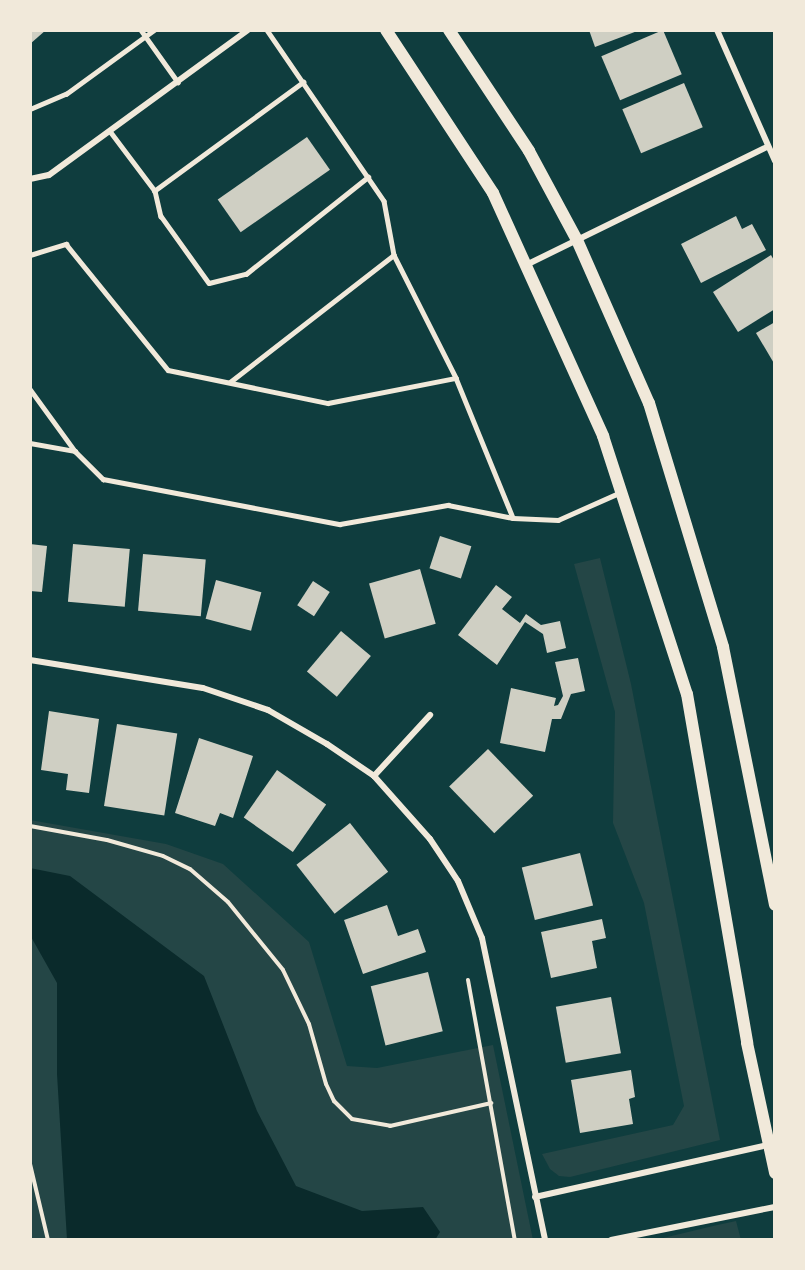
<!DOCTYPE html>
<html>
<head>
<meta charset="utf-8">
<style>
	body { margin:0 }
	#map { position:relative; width:805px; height:1270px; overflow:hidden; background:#0f3d3e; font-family:"Noto Serif",serif }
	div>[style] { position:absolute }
	.green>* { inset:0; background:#244646 }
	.water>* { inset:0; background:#0a2a2b }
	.building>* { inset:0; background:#cfcfc3; transform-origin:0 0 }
	.path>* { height:4px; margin:-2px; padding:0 2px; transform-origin:2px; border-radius:2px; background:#f1e9da }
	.service>* { height:4.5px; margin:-2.25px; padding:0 2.25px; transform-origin:2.25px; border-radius:2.25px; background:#f1e9da }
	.minor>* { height:6px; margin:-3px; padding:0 3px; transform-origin:3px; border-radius:3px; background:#f1e9da }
	.secondary>* { height:12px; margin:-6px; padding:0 6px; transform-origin:6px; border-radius:6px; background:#f1e9da }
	span { translate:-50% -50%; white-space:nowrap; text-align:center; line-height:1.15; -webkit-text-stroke:5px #f1e9da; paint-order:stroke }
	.frame { position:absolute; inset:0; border:32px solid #f1e9da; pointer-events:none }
</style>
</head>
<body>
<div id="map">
	<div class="green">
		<div style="clip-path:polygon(600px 558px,631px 684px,720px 1140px,570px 1177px,559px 1176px,550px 1169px,542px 1154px,673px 1125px,684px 1106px,644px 903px,613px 823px,615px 712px,574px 564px)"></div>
		<div style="clip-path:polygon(30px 820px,166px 844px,223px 864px,309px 942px,347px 1066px,377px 1068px,493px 1045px,533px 1240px,30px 1240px)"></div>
		<div style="clip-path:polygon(736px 1221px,741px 1240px,655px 1240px,713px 1226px)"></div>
	</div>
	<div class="water">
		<div style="clip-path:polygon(30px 868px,70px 876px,204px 976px,257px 1111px,296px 1186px,362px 1211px,423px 1207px,440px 1232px,435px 1240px,67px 1240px,57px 1074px,57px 983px,30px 935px)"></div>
	</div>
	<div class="building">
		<div style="clip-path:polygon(30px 30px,46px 30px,30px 44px)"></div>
		<div style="clip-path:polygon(589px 30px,640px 30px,595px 47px)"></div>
		<div style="left:663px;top:30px;width:48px;height:67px;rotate:67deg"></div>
		<div style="left:684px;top:83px;width:48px;height:67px;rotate:67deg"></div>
		<div style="left:307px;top:137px;width:40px;height:109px;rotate:55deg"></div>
		<div style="clip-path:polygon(736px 216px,742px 229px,752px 224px,766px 250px,701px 283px,681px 244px)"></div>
		<div style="clip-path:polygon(771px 255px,775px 262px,775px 309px,738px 332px,713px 292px)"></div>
		<div style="clip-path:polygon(775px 322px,775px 365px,756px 333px)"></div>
		<div style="left:440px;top:536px;width:33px;height:34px;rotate:18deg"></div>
		<div style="clip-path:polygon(30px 544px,47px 546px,42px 592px,30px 591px)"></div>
		<div style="left:73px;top:544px;width:57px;height:58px;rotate:5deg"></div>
		<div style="left:143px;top:554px;width:63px;height:57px;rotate:5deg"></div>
		<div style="left:420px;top:569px;width:57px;height:53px;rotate:74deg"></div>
		<div style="left:216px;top:580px;width:47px;height:40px;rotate:15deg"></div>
		<div style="left:313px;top:581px;width:20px;height:29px;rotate:33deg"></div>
		<div style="clip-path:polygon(496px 585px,512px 597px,502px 609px,520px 623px,526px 614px,541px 625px,560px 621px,566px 648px,547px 653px,543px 634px,525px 622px,497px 665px,458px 635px)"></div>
		<div style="left:341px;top:631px;width:39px;height:53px;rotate:40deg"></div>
		<div style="clip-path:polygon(578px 658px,585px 691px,571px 694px,561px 719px,552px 719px,545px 752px,500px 743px,511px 688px,556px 698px,554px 706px,558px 705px,563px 696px,555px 662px)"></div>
		<div style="clip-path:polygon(49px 711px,99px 719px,89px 793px,66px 790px,68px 774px,41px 770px)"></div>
		<div style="left:117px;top:724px;width:61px;height:83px;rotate:9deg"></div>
		<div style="clip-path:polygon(199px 738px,253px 756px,233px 818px,220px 813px,215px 826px,175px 813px)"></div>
		<div style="left:488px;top:749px;width:65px;height:54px;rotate:46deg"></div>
		<div style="left:277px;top:770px;width:60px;height:58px;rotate:35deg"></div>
		<div style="left:350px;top:823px;width:62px;height:68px;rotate:52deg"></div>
		<div style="left:580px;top:853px;width:54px;height:60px;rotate:76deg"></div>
		<div style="clip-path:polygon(387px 905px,398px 936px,418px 929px,426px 952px,363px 974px,344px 920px)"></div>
		<div style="clip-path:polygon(602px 919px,606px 938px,592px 941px,597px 968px,551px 978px,541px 932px)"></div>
		<div style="left:428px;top:972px;width:61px;height:59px;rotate:76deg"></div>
		<div style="left:611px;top:997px;width:57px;height:56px;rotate:80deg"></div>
		<div style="clip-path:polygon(631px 1070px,635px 1097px,629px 1099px,633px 1124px,580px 1133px,571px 1080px)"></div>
	</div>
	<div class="path">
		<div style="left:30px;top:826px;width:78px;rotate:10.3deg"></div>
		<div style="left:107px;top:840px;width:58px;rotate:15.9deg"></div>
		<div style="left:163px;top:856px;width:30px;rotate:26deg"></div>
		<div style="left:190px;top:869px;width:50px;rotate:41deg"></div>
		<div style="left:228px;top:902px;width:87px;rotate:51deg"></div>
		<div style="left:283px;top:970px;width:60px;rotate:64.3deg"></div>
		<div style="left:309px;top:1024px;width:62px;rotate:74.2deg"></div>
		<div style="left:326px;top:1084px;width:19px;rotate:65deg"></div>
		<div style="left:334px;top:1101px;width:25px;rotate:45deg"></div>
		<div style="left:352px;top:1119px;width:39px;rotate:10deg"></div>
		<div style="left:390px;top:1126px;width:104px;rotate:-12.8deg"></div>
		<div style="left:468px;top:980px;width:264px;rotate:79.8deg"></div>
		<div style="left:30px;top:1164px;width:78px;rotate:76.7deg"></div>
	</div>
	<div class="service">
		<div style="left:141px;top:30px;width:64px;rotate:54.6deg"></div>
		<div style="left:267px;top:30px;width:207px;rotate:55.6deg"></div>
		<div style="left:384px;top:201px;width:55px;rotate:79.5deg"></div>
		<div style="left:394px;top:255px;width:138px;rotate:63.2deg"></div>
		<div style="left:304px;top:82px;width:185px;rotate:143.8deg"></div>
		<div style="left:155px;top:191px;width:26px;rotate:77deg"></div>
		<div style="left:161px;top:216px;width:82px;rotate:54.4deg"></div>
		<div style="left:209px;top:283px;width:38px;rotate:-14deg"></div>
		<div style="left:246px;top:274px;width:156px;rotate:-38.5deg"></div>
		<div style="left:30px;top:109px;width:39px;rotate:-23deg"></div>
		<div style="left:66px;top:94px;width:109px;rotate:-36deg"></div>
		<div style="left:110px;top:131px;width:75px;rotate:53.1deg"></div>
		<div style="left:30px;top:255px;width:38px;rotate:-17deg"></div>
		<div style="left:66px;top:244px;width:162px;rotate:51deg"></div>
		<div style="left:168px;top:370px;width:163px;rotate:11.7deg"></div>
		<div style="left:328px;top:403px;width:130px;rotate:-11.1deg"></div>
		<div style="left:456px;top:378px;width:151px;rotate:67.8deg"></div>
		<div style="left:513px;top:518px;width:45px;rotate:2.5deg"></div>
		<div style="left:558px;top:520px;width:67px;rotate:-23.9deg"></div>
		<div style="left:230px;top:382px;width:207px;rotate:-37.8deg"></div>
		<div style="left:30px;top:389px;width:77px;rotate:54deg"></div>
		<div style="left:30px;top:443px;width:46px;rotate:10.1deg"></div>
		<div style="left:75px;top:451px;width:40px;rotate:45deg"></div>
		<div style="left:103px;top:479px;width:241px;rotate:10.8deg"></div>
		<div style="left:340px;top:524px;width:110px;rotate:-10deg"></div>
		<div style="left:448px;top:505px;width:66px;rotate:11.3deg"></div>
	</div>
	<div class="minor">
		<div style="left:717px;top:30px;width:143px;rotate:66.1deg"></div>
		<div style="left:30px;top:179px;width:19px;rotate:-12deg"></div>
		<div style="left:49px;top:175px;width:246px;rotate:-36.1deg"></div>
		<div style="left:526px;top:265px;width:268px;rotate:-26.1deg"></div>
		<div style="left:30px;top:660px;width:175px;rotate:9.2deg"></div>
		<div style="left:203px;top:688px;width:69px;rotate:18.7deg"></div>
		<div style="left:268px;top:710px;width:68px;rotate:30deg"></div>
		<div style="left:327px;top:744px;width:57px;rotate:34.2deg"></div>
		<div style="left:374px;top:776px;width:84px;rotate:48.4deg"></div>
		<div style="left:430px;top:839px;width:50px;rotate:56.3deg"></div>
		<div style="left:458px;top:881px;width:62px;rotate:67.2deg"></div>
		<div style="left:482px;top:938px;width:309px;rotate:78.2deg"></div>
		<div style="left:374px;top:776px;width:83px;rotate:-47.4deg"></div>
		<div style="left:535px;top:1197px;width:239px;rotate:-12.6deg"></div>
		<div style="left:611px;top:1240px;width:167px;rotate:-11.4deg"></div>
	</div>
	<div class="secondary">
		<div style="left:386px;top:30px;width:195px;rotate:56.7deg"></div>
		<div style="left:493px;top:193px;width:267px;rotate:65.6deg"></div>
		<div style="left:603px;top:436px;width:271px;rotate:72deg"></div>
		<div style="left:687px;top:694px;width:354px;rotate:80.2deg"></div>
		<div style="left:747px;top:1043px;width:133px;rotate:77.8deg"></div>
		<div style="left:449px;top:30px;width:145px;rotate:56.5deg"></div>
		<div style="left:529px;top:151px;width:101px;rotate:61.7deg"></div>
		<div style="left:577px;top:240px;width:178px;rotate:66.2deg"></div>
		<div style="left:649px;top:403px;width:255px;rotate:73.1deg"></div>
		<div style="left:723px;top:647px;width:263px;rotate:78.6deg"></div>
	</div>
	<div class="frame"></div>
</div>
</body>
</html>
